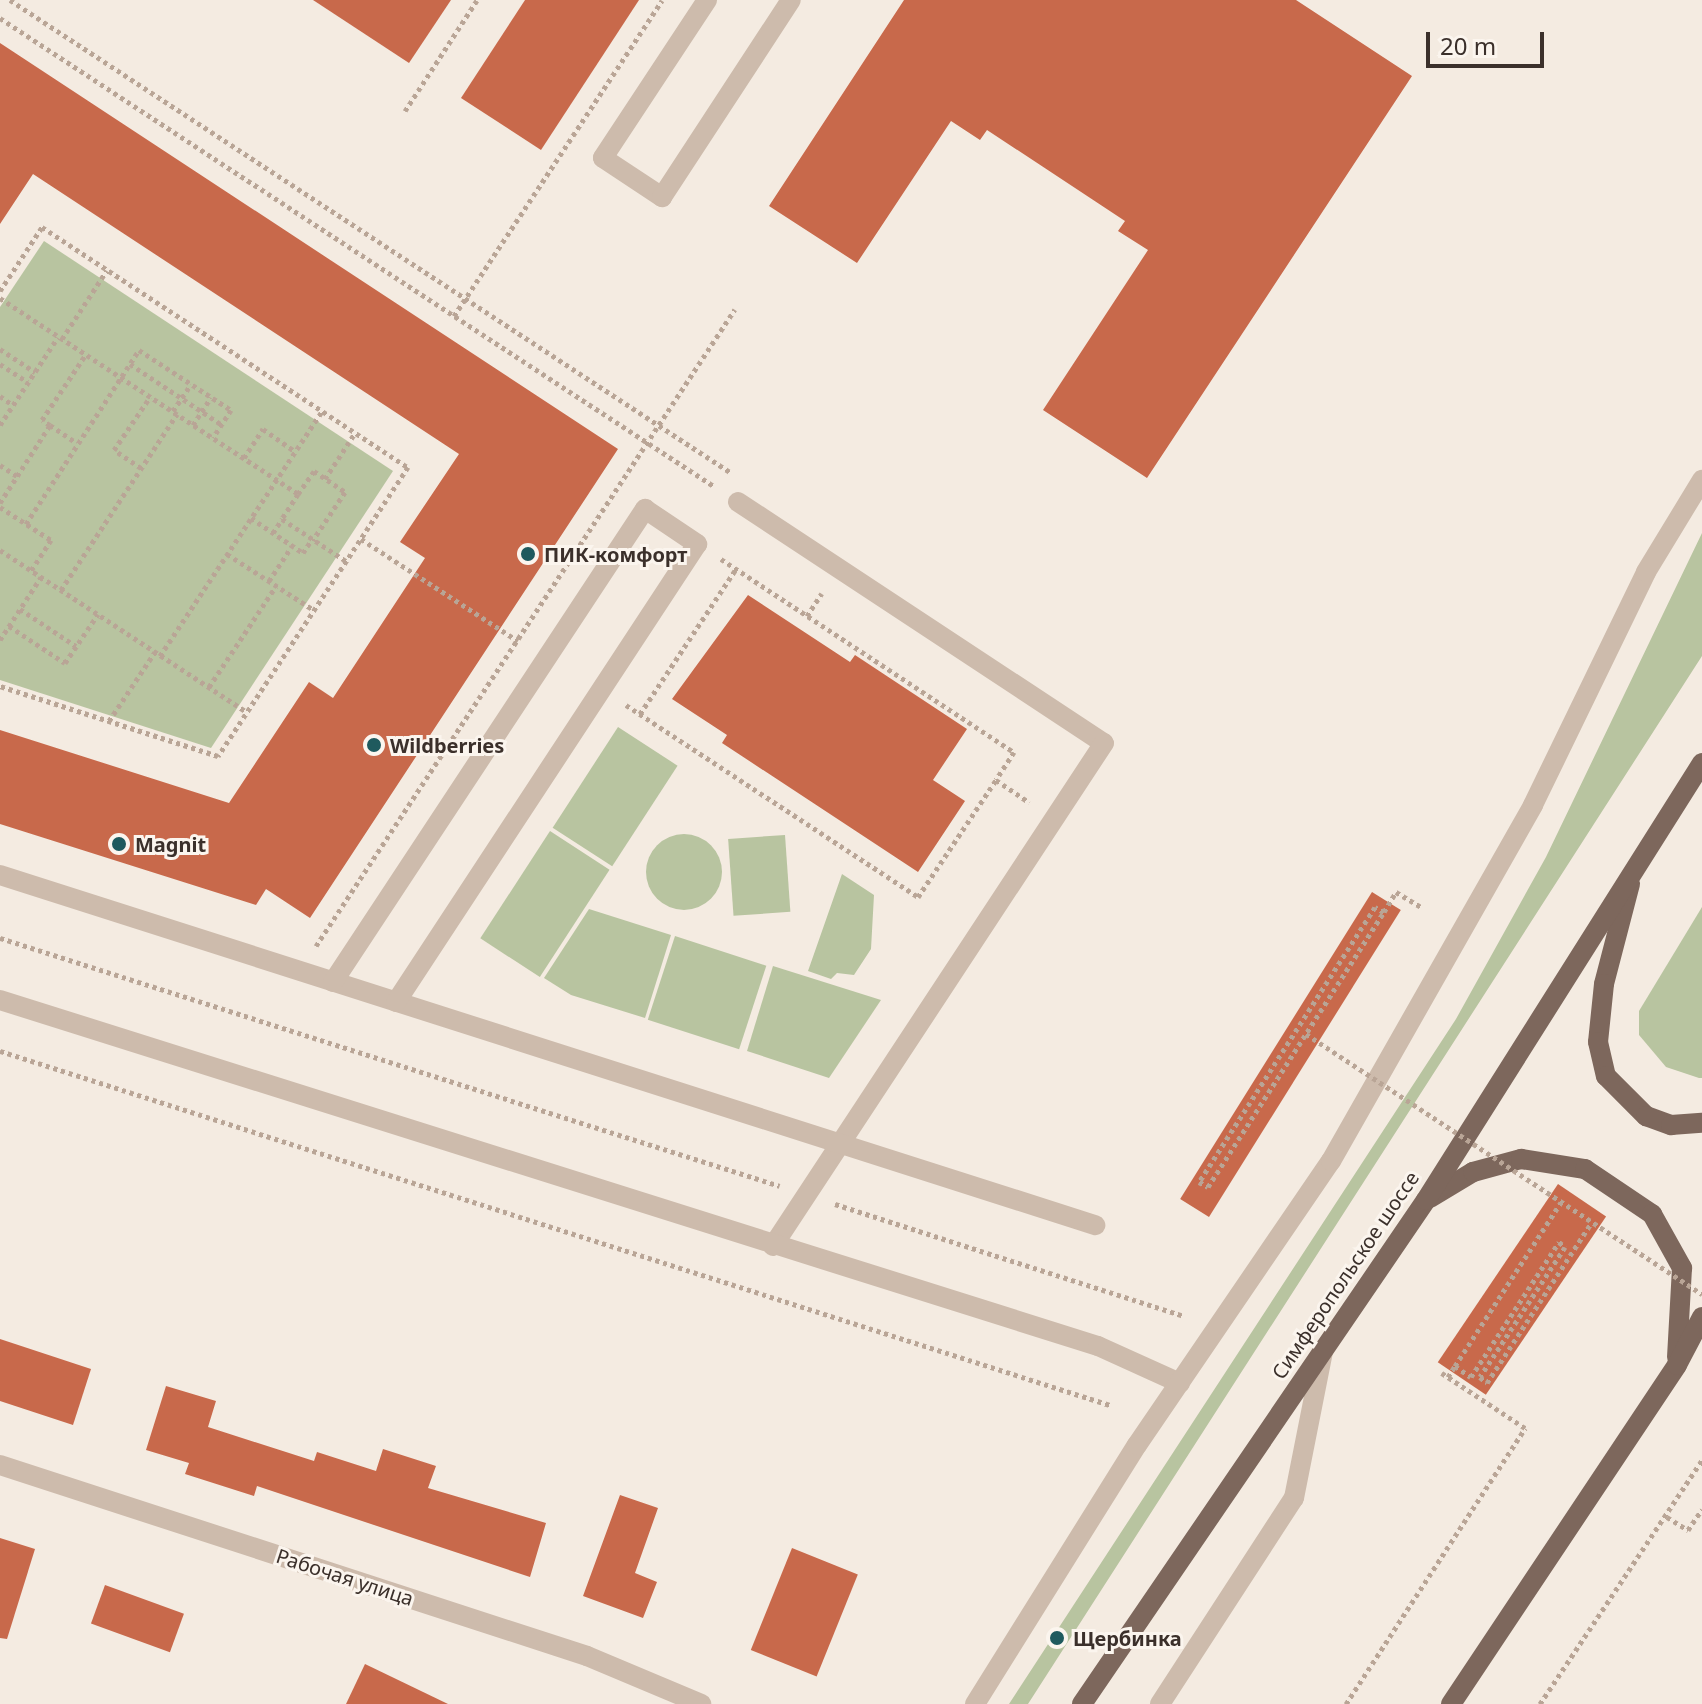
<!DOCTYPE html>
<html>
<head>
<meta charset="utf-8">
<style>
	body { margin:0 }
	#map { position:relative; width:1702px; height:1704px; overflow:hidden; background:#f4ebe1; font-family:"Noto Sans",sans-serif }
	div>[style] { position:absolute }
	.green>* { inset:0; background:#b8c4a0; transform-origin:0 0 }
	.round { border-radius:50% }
	.building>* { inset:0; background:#c8694b; transform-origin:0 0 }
	.path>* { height:5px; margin-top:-2.5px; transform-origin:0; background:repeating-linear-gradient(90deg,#b9a596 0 4px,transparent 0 8px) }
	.minor>* { height:20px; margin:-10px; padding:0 10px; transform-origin:10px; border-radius:10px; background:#cdbbac }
	.major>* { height:20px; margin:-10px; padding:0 10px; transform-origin:10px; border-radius:10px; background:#7d675c }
	.path-bridge>* { height:5px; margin-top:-2.5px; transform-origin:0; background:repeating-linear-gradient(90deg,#b9a596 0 4px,transparent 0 8px) }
	.dots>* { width:22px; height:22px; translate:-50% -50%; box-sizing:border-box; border:4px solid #fbf5ee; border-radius:50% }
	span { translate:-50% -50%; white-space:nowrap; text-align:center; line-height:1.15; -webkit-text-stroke:6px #fbf5ee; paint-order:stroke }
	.poi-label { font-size:20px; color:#3b302b; font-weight:700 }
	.left { translate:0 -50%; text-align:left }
	.street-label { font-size:20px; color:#3b302b }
	.scale { position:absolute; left:1426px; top:32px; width:118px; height:36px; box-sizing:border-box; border:4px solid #3b302b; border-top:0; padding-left:10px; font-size:24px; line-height:28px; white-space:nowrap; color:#3b302b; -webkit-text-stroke:6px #fbf5ee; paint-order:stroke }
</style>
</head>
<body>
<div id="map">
	<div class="green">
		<div style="clip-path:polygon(44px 241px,393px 471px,211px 748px,0 680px,0 307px)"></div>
		<div style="clip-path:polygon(1702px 533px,1702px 656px,1028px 1704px,1009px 1704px,1456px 1019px,1546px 857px)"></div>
		<div style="left:618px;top:727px;width:71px;height:120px;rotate:33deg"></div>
		<div style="left:550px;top:831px;width:71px;height:128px;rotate:33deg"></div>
		<div class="round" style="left:646px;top:834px;width:76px;height:76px"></div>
		<div style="left:785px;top:835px;width:77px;height:57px;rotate:86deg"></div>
		<div style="clip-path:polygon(842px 874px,874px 895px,871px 949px,854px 975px,837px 973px,831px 979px,808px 971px)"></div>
		<div style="clip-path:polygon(1702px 907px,1702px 1078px,1699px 1078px,1666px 1067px,1639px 1035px,1639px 1011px)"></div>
		<div style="clip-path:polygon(589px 909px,671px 935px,645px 1018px,571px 995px,544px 978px)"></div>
		<div style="left:675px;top:936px;width:96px;height:88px;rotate:18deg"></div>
		<div style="clip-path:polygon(773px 966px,881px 1000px,829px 1078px,747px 1051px)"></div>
	</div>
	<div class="building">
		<div style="clip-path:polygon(313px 0,451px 0,409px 63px)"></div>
		<div style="clip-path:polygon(525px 0,639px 0,541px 150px,461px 98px)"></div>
		<div style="clip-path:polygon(904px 0,1296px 0,1412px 76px,1147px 478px,1043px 410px,1148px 250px,1118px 231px,1125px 221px,987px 130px,980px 140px,951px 121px,857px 263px,769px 206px)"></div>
		<div style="clip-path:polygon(0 43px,618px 449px,310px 918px,266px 889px,256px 905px,0 824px,0 730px,229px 803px,309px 682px,333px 698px,425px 558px,400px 542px,459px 454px,33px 174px,0 224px)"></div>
		<div style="clip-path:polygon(748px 595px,850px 662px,855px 655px,967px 729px,933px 780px,965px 801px,918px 872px,722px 743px,727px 735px,672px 699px)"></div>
		<div style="left:1372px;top:892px;width:34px;height:362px;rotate:32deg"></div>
		<div style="left:1558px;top:1184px;width:58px;height:215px;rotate:34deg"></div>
		<div style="clip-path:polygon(0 1339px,91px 1369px,73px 1425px,0 1401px)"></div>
		<div style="clip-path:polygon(166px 1386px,216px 1401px,208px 1427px,314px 1461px,317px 1452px,376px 1471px,383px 1449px,436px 1466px,428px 1488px,546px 1523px,530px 1577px,257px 1486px,254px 1496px,185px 1474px,189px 1463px,146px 1450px)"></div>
		<div style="clip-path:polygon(620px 1495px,658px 1508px,635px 1573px,657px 1582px,643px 1618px,583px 1596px)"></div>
		<div style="clip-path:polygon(0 1538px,35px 1549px,7px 1639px,0 1638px)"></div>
		<div style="left:792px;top:1548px;width:71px;height:110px;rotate:22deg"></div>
		<div style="left:105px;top:1585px;width:84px;height:41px;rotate:20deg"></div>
		<div style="clip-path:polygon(365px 1664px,448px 1704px,346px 1704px)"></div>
	</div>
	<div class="path">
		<div style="left:10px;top:0;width:861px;rotate:33.25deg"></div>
		<div style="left:0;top:18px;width:855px;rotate:33.26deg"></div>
		<div style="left:405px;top:111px;width:132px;rotate:-57deg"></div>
		<div style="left:0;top:291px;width:77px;rotate:-56.7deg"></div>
		<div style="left:42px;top:227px;width:438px;rotate:33.3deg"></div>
		<div style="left:408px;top:467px;width:346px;rotate:123.3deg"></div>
		<div style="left:218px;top:756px;width:229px;rotate:-162.2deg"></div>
		<div style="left:0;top:298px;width:357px;rotate:33.3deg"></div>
		<div style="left:298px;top:494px;width:30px;rotate:123deg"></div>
		<div style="left:282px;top:519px;width:77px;rotate:33.3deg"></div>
		<div style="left:454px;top:316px;width:378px;rotate:-56.6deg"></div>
		<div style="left:62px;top:339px;width:82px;rotate:-56.9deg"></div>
		<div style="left:0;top:349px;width:42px;rotate:33.3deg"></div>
		<div style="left:0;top:364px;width:33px;rotate:33deg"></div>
		<div style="left:130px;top:364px;width:110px;rotate:33.5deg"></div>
		<div style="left:0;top:396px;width:16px;rotate:35deg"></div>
		<div style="left:173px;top:411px;width:32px;rotate:-56deg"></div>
		<div style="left:0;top:425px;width:105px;rotate:-56.6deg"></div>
		<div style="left:50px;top:425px;width:32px;rotate:34deg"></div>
		<div style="left:193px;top:425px;width:33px;rotate:-57deg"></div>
		<div style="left:244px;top:458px;width:35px;rotate:-57deg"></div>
		<div style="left:263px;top:429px;width:39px;rotate:35deg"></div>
		<div style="left:0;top:465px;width:20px;rotate:33deg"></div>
		<div style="left:141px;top:468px;width:32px;rotate:-146deg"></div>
		<div style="left:114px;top:450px;width:64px;rotate:-55.8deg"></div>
		<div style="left:325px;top:479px;width:55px;rotate:-56.9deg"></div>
		<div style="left:298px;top:494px;width:28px;rotate:-55deg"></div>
		<div style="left:314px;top:471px;width:37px;rotate:34deg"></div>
		<div style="left:345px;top:492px;width:58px;rotate:123.7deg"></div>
		<div style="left:0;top:503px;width:93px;rotate:-57.3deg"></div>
		<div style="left:50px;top:425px;width:9px;rotate:-148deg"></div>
		<div style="left:42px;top:420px;width:79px;rotate:-56.3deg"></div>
		<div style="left:0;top:507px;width:61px;rotate:32.9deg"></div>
		<div style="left:51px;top:540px;width:37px;rotate:123deg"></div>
		<div style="left:251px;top:518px;width:63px;rotate:33.9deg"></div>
		<div style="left:303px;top:553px;width:17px;rotate:-57deg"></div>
		<div style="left:26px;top:524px;width:207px;rotate:-57deg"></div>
		<div style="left:139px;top:350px;width:110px;rotate:33.1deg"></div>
		<div style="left:231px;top:410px;width:33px;rotate:123deg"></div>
		<div style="left:273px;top:533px;width:17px;rotate:-57deg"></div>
		<div style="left:361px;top:539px;width:187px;rotate:33deg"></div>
		<div style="left:0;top:550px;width:295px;rotate:33.3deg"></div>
		<div style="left:227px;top:554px;width:103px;rotate:32.8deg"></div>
		<div style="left:721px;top:559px;width:351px;rotate:33.4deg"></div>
		<div style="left:1014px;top:752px;width:33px;rotate:123deg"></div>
		<div style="left:269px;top:581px;width:42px;rotate:-56.7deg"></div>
		<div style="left:61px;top:590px;width:211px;rotate:-56.6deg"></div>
		<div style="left:20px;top:609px;width:67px;rotate:33.5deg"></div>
		<div style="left:807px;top:616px;width:27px;rotate:-57deg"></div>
		<div style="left:9px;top:626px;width:67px;rotate:33.5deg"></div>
		<div style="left:65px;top:663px;width:59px;rotate:-56deg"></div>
		<div style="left:0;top:640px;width:75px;rotate:-56.9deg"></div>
		<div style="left:160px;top:656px;width:294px;rotate:-56.5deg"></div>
		<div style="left:209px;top:687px;width:121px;rotate:-56.4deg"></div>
		<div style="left:626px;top:705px;width:349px;rotate:33.3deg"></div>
		<div style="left:918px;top:897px;width:141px;rotate:-56.3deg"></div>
		<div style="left:996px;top:780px;width:40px;rotate:34deg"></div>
		<div style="left:640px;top:714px;width:174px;rotate:-56.5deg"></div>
		<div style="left:109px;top:721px;width:83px;rotate:-56.3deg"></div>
		<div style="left:1384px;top:912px;width:10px;rotate:-151deg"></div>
		<div style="left:1375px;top:907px;width:326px;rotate:122.6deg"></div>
		<div style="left:1199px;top:1182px;width:10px;rotate:29deg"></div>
		<div style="left:1208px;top:1187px;width:326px;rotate:-57.4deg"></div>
		<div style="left:1384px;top:912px;width:23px;rotate:-59deg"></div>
		<div style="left:1396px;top:892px;width:29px;rotate:31deg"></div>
		<div style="left:0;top:938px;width:818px;rotate:17.64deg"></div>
		<div style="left:316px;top:946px;width:762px;rotate:-56.66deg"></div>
		<div style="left:0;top:1051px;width:1165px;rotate:17.69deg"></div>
		<div style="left:835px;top:1204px;width:367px;rotate:17.8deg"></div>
		<div style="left:1455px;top:1366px;width:195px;rotate:-57.1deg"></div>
		<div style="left:1448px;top:1377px;width:13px;rotate:-58deg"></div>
		<div style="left:1455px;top:1366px;width:19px;rotate:35deg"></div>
		<div style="left:1471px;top:1377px;width:161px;rotate:-56.9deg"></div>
		<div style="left:1559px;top:1242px;width:8px;rotate:40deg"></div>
		<div style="left:1565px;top:1247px;width:155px;rotate:123.2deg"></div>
		<div style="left:1480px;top:1377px;width:9px;rotate:41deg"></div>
		<div style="left:1487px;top:1383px;width:192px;rotate:-56.9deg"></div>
		<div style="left:1667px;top:1517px;width:25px;rotate:32deg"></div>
		<div style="left:1688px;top:1530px;width:25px;rotate:-56deg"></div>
		<div style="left:1346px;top:1704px;width:329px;rotate:-57deg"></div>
		<div style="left:1525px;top:1428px;width:100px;rotate:-146.5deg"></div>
		<div style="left:1540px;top:1704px;width:293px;rotate:-56.4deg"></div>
	</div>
	<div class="minor">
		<div style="left:707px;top:0;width:189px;rotate:123.4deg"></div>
		<div style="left:603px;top:158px;width:71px;rotate:33.5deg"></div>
		<div style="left:662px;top:197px;width:235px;rotate:-56.8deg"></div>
		<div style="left:738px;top:502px;width:438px;rotate:33.4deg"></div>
		<div style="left:1104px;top:743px;width:602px;rotate:123.35deg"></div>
		<div style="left:0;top:875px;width:1150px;rotate:17.73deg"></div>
		<div style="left:333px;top:982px;width:567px;rotate:-56.59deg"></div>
		<div style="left:645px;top:509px;width:63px;rotate:33.9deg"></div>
		<div style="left:697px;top:544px;width:548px;rotate:123.31deg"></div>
		<div style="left:0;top:1000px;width:1151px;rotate:17.49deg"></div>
		<div style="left:1098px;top:1346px;width:90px;rotate:24.3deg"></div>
		<div style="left:0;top:1465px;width:617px;rotate:18.02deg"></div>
		<div style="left:587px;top:1656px;width:124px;rotate:22.8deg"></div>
		<div style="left:975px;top:1704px;width:305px;rotate:-58deg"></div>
		<div style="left:1137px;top:1445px;width:344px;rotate:-55.7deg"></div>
		<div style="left:1331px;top:1161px;width:409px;rotate:-60.4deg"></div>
		<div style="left:1533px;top:805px;width:259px;rotate:-64.1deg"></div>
		<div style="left:1646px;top:572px;width:108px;rotate:-58.7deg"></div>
		<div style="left:1160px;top:1704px;width:246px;rotate:-57deg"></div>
		<div style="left:1294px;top:1498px;width:150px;rotate:-78.8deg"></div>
	</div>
	<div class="major">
		<div style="left:1630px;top:884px;width:103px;rotate:104.6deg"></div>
		<div style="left:1604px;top:984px;width:58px;rotate:95.9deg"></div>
		<div style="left:1598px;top:1042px;width:35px;rotate:77deg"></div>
		<div style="left:1606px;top:1076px;width:57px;rotate:45deg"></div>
		<div style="left:1646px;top:1116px;width:27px;rotate:20deg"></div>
		<div style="left:1671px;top:1125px;width:31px;rotate:-4deg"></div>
		<div style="left:1430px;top:1198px;width:50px;rotate:-31.2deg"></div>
		<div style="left:1473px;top:1172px;width:50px;rotate:-15.2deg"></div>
		<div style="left:1521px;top:1159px;width:65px;rotate:8.9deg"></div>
		<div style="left:1585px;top:1169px;width:81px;rotate:33.9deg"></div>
		<div style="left:1652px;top:1214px;width:62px;rotate:60.9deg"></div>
		<div style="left:1682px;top:1268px;width:89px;rotate:93.2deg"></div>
		<div style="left:1082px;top:1704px;width:610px;rotate:-55.68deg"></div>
		<div style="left:1426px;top:1200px;width:517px;rotate:-57.72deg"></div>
		<div style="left:1451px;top:1704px;width:407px;rotate:-56.3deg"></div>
		<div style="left:1677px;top:1365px;width:54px;rotate:-62.5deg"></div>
	</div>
	<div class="path-bridge">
		<div style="left:1306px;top:1034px;width:474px;rotate:33.3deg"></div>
	</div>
	<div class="dots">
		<div style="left:528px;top:554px;background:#1f5a5e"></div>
		<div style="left:374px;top:745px;background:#1f5a5e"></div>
		<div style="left:119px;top:844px;background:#1f5a5e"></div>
		<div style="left:1057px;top:1638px;background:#1f5a5e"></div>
	</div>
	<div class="poi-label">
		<span class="left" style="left:544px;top:554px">ПИК-комфорт</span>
		<span class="left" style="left:390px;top:745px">Wildberries</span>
		<span class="left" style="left:135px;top:844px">Magnit</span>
		<span class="left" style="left:1073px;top:1638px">Щербинка</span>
	</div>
	<div class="street-label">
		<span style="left:1345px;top:1275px;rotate:-56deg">Симферопольское шоссе</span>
		<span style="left:345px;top:1577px;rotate:18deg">Рабочая улица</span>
	</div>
	<div class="scale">20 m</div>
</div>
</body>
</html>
